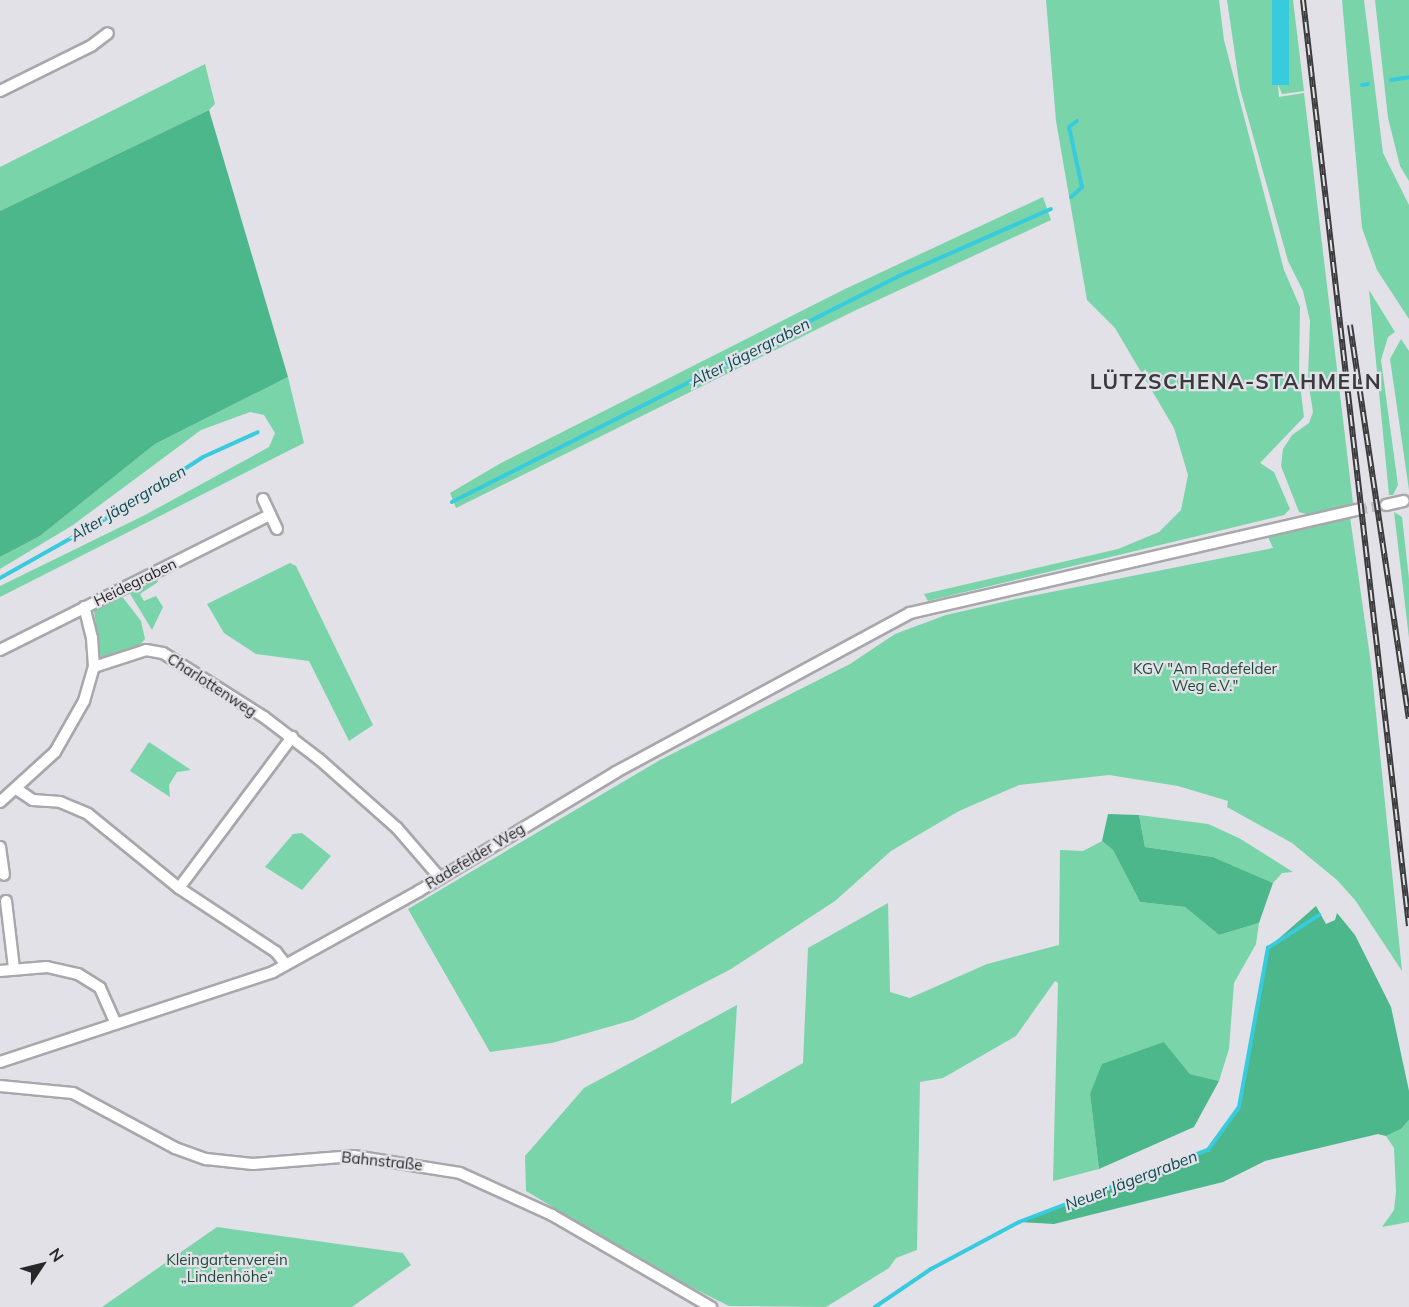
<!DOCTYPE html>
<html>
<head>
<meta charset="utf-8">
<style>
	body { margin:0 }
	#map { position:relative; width:1409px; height:1307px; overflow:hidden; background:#e1e1e7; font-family:Mulish,sans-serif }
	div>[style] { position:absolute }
	.green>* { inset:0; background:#7ad4aa }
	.forest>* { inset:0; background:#4bb78a }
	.water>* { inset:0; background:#37cbdd; transform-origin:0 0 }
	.stream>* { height:4px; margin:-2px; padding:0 2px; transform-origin:2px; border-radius:2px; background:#37cbdd }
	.street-tunnel>* { height:10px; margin-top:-5px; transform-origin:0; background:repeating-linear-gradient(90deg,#bcbcc1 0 10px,transparent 0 15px) }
	.roads { filter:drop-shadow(2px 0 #a7a7ac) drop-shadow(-2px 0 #a7a7ac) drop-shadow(0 2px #a7a7ac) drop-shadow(0 -2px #a7a7ac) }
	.street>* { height:10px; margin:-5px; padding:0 5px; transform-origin:5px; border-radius:5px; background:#fff }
	.rail>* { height:6px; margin-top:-3px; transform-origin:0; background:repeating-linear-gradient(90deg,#e1e1e7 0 11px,#3b3b3d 0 22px); box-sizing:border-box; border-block:2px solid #3b3b3d }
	span { translate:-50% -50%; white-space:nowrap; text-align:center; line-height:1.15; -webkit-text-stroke:4.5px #e1e1e7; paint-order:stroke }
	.street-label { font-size:15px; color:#272729 }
	.park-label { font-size:15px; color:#1e4b38 }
	.water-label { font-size:16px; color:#0b4b52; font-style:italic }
	.district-label { font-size:21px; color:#3a393e; font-weight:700; letter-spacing:1.5px }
	.north { position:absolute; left:12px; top:1235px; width:60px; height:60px; -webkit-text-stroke:4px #e1e1e7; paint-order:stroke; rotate:55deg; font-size:16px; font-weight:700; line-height:24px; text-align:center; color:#272729 }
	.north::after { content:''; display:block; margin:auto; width:21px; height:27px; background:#272729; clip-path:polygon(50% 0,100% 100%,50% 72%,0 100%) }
</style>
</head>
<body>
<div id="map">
	<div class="green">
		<div style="clip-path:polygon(1046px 0,1219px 0,1224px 40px,1284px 270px,1300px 307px,1299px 377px,1304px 417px,1260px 463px,1274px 472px,1290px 509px,1284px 515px,928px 601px,924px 594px,1118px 549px,1159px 532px,1181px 510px,1188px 475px,1174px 428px,1115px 328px,1087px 300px,1056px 121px)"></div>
		<div style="clip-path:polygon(1227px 0,1293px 0,1304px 91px,1282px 94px,1278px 84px,1279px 97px,1304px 93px,1353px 503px,1314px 516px,1299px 512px,1281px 466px,1283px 449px,1292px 435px,1309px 423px,1313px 412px,1308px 380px,1310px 321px,1303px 291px,1288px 261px,1240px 89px)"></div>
		<div style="clip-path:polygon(1342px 0,1364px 0,1383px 153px,1409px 205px,1409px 319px,1377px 270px,1362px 228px)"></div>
		<div style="clip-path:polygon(1375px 0,1409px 0,1409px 181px,1400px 166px,1388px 118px)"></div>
		<div style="clip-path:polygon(205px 64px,215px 104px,209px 110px,0 211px,0 167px)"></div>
		<div style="clip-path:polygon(1043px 197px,1051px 220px,852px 312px,456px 508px,450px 493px,501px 463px,845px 289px)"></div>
		<div style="clip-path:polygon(1369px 290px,1395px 332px,1388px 337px,1381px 360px,1398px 485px,1393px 495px,1389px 495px)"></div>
		<div style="clip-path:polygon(1401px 339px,1409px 351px,1409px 490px,1390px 359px)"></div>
		<div style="clip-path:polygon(288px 377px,304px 443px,0 597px,0 586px,145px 515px,269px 447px,275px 433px,264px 415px,250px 412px,201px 430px,73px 525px,0 569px,0 557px,40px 536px,155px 444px)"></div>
		<div style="clip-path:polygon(1394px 512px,1402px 517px,1409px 579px,1409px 638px)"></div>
		<div style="clip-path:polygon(1350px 517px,1371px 664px,1402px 971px,1355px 900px,1337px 880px,1292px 843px,1227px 807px,1228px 801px,1178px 786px,1109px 775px,1019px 785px,959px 811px,891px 851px,835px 901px,731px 969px,633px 1020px,552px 1043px,490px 1052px,408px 909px,660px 760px,850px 664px,895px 634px,946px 615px,1016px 599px,1273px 548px,1268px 537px)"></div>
		<div style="clip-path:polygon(290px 563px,296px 566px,373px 725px,349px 741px,309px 661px,256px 654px,224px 633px,207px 604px)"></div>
		<div style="clip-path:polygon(156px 577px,158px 582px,140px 594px,144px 601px,156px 596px,163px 607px,152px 630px,129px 592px)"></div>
		<div style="clip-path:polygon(121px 595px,141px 621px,145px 639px,136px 649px,101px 660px,94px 611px)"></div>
		<div style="clip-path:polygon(149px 742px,191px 770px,177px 772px,169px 785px,170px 797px,130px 771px)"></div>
		<div style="clip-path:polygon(1139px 815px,1208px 824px,1239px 838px,1293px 872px,1282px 873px,1273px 883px,1213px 857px,1145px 847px)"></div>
		<div style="clip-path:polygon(302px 833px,331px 856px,302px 890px,265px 867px,293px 834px)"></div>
		<div style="clip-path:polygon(1102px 841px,1113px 850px,1140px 902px,1185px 907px,1219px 935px,1259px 923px,1256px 944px,1234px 983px,1229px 1049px,1219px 1081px,1190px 1074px,1164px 1042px,1090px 1094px,1099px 1169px,1053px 1181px,1058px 983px,1055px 981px,1016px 1036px,943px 1078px,920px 1082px,917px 1250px,896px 1258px,889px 1268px,826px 1307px,729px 1306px,663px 1273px,526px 1191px,525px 1156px,584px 1088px,737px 1005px,731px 1104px,803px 1063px,808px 948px,888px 903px,890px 992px,910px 998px,987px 964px,1059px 945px,1060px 850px,1083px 851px)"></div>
		<div style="clip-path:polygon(1409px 1120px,1409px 1222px,1382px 1227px,1394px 1210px,1396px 1192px,1394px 1148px,1386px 1136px,1401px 1129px)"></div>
		<div style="clip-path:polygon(217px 1227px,403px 1253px,411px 1265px,352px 1307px,102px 1307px)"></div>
	</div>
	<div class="forest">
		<div style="clip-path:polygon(209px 110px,288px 377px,155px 444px,40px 536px,0 557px,0 211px)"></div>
		<div style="clip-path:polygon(1108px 814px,1139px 815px,1145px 847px,1213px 857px,1273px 883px,1259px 923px,1219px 935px,1185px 907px,1140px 902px,1113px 850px,1102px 841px)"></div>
		<div style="clip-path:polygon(1316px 906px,1326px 924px,1335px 920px,1337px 913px,1355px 935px,1391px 1007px,1409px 1091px,1409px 1120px,1401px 1129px,1386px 1136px,1378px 1134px,1265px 1161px,1223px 1182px,1054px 1224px,1019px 1222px,1208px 1150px,1239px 1107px,1268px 948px)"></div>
		<div style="clip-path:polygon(1164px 1042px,1190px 1074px,1219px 1081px,1194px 1127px,1099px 1169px,1090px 1094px,1102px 1064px)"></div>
	</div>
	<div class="water">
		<div style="left:1272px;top:0;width:17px;height:85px"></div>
	</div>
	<div class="stream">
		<div style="left:1391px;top:80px;width:18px;rotate:-9deg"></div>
		<div style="left:1362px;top:85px;width:6px;rotate:-9deg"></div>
		<div style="left:1071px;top:197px;width:15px;rotate:-42deg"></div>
		<div style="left:1082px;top:187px;width:61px;rotate:-102.2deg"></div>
		<div style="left:1069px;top:127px;width:10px;rotate:-37deg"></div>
		<div style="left:452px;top:502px;width:501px;rotate:-26.82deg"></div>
		<div style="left:899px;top:276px;width:166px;rotate:-23.8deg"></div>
		<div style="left:0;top:578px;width:141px;rotate:-29.3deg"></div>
		<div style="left:123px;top:509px;width:95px;rotate:-33deg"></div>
		<div style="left:203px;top:457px;width:60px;rotate:-24.4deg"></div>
		<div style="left:875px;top:1307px;width:68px;rotate:-34.2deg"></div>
		<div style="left:931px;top:1269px;width:100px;rotate:-28.1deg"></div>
		<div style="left:1019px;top:1222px;width:202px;rotate:-20.9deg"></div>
		<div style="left:1208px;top:1150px;width:53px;rotate:-54.2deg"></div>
		<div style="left:1239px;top:1107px;width:162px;rotate:-79.7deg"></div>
		<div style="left:1268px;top:948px;width:61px;rotate:-32.9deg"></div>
	</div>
	<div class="street-tunnel">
		<div style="left:1357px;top:510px;width:29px;rotate:-10deg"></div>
	</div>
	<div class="roads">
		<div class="street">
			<div style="left:0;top:91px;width:102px;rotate:-26.3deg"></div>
			<div style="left:91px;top:46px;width:21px;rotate:-37deg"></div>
			<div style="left:263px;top:499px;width:33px;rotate:65deg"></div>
			<div style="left:1386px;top:505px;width:18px;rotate:-13deg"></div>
			<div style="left:0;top:650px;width:302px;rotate:-26.6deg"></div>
			<div style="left:94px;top:667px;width:55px;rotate:-18.1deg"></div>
			<div style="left:146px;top:650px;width:17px;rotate:10deg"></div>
			<div style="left:163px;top:653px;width:120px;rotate:32.4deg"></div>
			<div style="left:264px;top:717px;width:69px;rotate:37.4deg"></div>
			<div style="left:319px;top:759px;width:104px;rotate:41.5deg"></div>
			<div style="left:397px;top:828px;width:66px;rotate:49.3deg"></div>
			<div style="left:18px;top:790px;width:18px;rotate:34deg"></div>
			<div style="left:33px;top:800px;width:27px;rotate:4deg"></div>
			<div style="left:60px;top:802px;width:30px;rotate:23deg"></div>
			<div style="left:88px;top:814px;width:117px;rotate:39.1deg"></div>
			<div style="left:179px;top:888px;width:116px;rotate:33.4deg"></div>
			<div style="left:276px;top:952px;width:16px;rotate:52deg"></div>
			<div style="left:0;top:802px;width:74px;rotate:-42.3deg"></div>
			<div style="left:55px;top:752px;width:59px;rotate:-60.4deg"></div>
			<div style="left:84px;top:701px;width:35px;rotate:-74deg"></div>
			<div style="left:94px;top:667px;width:29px;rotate:-94deg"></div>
			<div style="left:92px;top:638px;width:32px;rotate:-104deg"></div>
			<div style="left:0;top:847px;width:28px;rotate:82deg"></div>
			<div style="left:179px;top:888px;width:189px;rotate:-53.2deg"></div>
			<div style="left:6px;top:901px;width:67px;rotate:83.2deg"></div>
			<div style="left:0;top:971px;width:47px;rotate:-4.9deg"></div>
			<div style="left:47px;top:967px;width:32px;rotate:13deg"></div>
			<div style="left:78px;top:974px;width:26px;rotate:32deg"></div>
			<div style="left:100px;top:988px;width:39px;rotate:66deg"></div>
			<div style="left:0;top:1062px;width:287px;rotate:-18.2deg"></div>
			<div style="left:273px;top:972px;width:167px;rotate:-29deg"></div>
			<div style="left:419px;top:891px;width:230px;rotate:-31.1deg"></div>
			<div style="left:616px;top:772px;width:334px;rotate:-28.4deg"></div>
			<div style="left:910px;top:613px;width:459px;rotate:-13deg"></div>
			<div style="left:0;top:1086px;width:73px;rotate:5.5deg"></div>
			<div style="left:73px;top:1093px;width:116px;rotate:28.3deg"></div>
			<div style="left:175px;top:1148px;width:33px;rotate:20deg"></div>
			<div style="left:206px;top:1159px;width:47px;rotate:6.1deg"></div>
			<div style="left:253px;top:1164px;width:101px;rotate:-4.5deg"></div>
			<div style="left:354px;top:1156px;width:107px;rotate:9.1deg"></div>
			<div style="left:460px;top:1173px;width:101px;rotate:24.5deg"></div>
			<div style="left:552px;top:1215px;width:184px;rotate:30.1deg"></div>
		</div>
	</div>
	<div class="rail">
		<div style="left:1303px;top:0;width:932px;rotate:83.47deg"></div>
		<div style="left:1350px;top:325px;width:398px;rotate:81.5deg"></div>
	</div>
	<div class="street-label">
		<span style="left:135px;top:582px;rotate:-26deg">Heidegraben</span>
		<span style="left:212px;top:685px;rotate:33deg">Charlottenweg</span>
		<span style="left:475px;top:856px;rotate:-31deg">Radefelder Weg</span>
		<span style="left:382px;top:1161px;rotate:6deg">Bahnstraße</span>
	</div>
	<div class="park-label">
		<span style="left:1205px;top:677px">KGV "Am Radefelder<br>Weg e.V."</span>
		<span style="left:227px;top:1268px">Kleingartenverein<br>„Lindenhöhe“</span>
	</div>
	<div class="water-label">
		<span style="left:750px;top:352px;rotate:-27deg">Alter Jägergraben</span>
		<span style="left:128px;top:503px;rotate:-31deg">Alter Jägergraben</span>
		<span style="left:1131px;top:1180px;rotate:-21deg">Neuer Jägergraben</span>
	</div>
	<div class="district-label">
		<span style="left:1236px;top:381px">LÜTZSCHENA-STAHMELN</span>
	</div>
	<div class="north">N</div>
</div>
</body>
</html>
